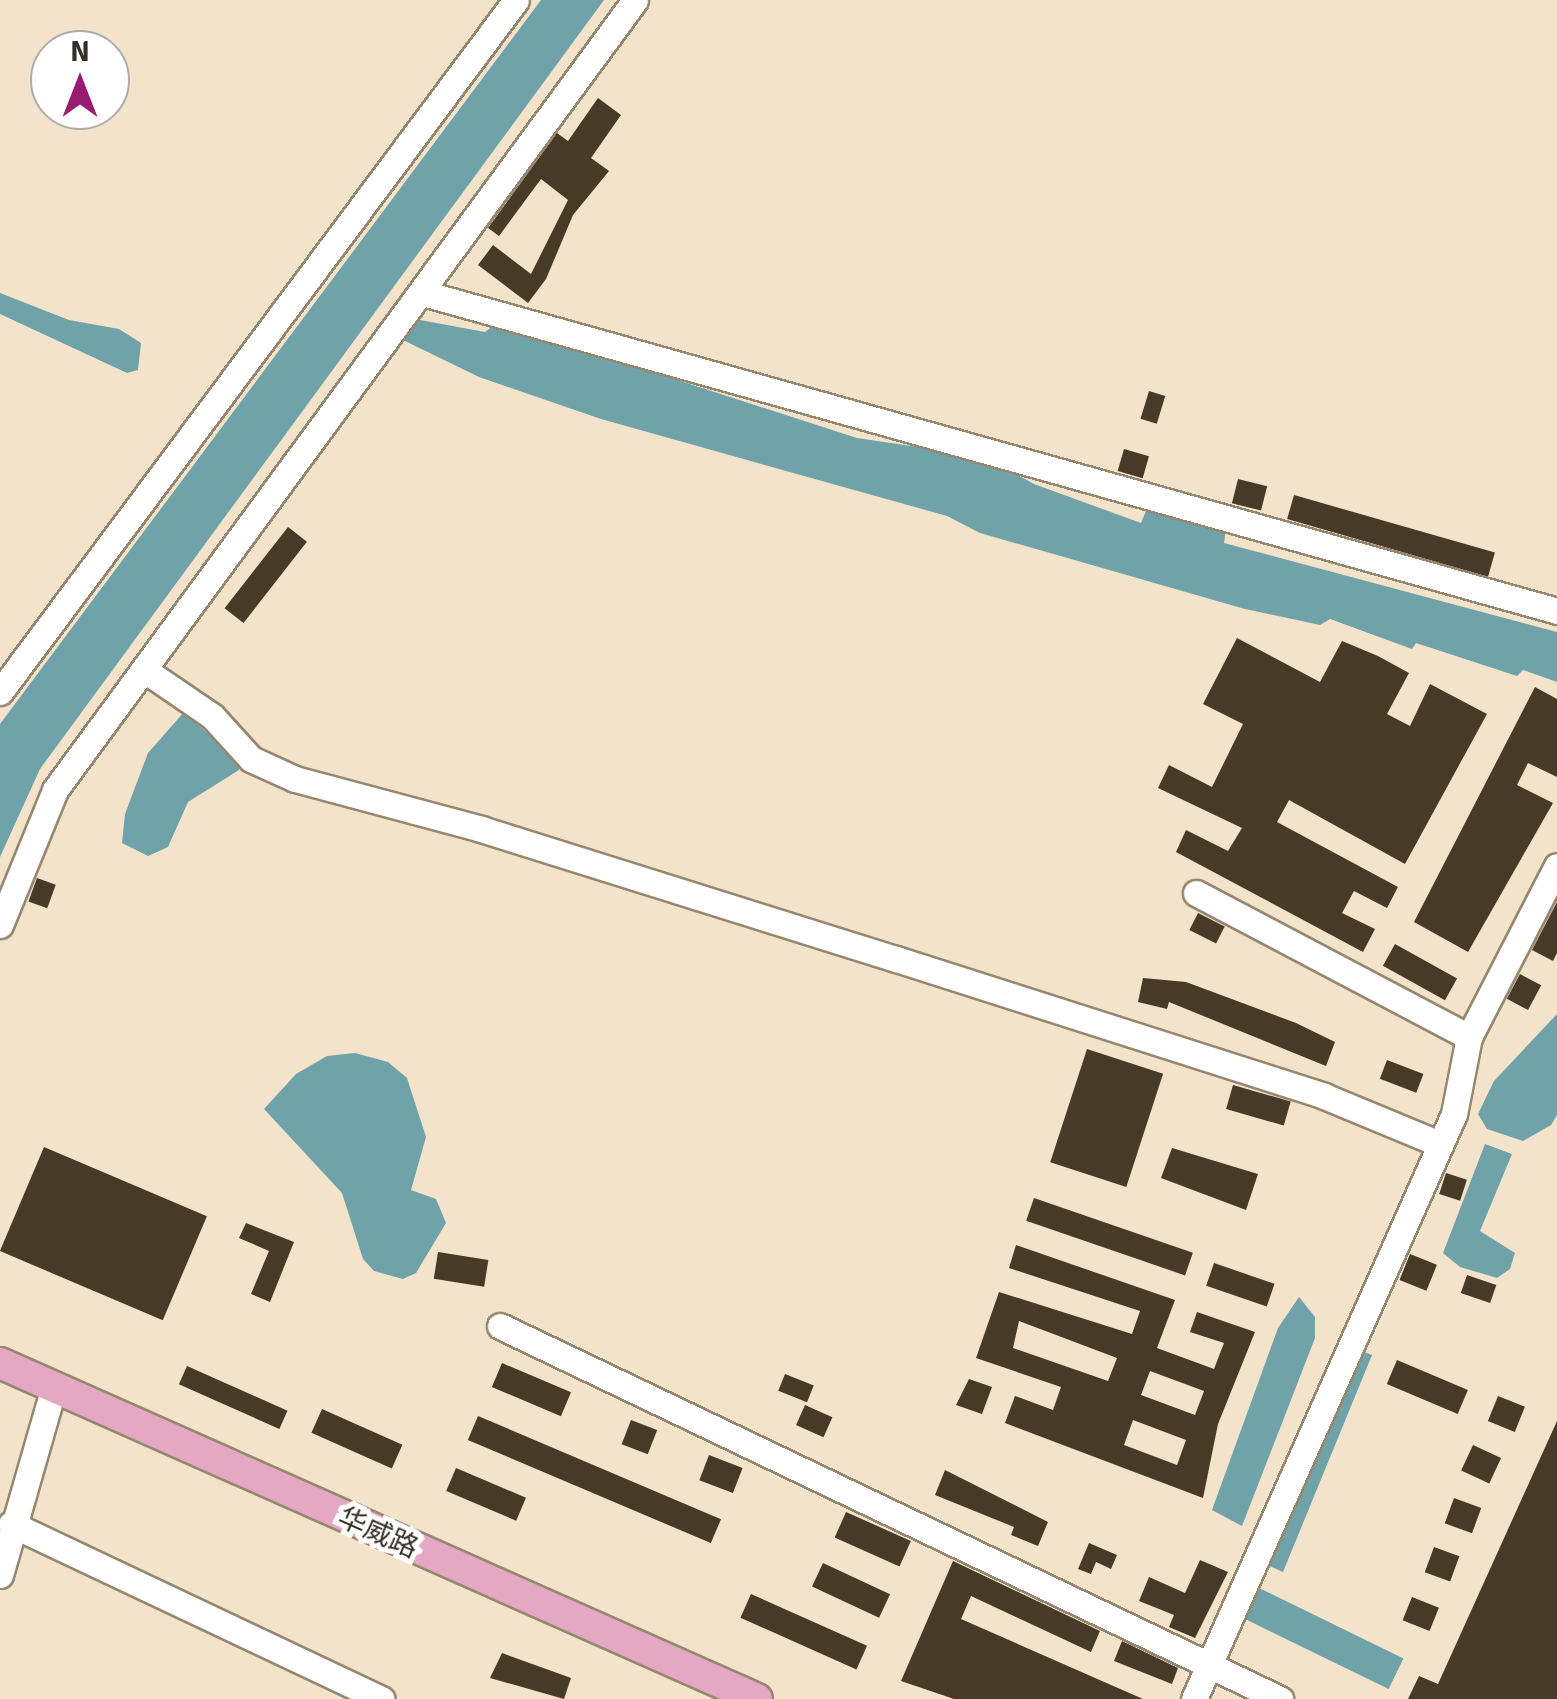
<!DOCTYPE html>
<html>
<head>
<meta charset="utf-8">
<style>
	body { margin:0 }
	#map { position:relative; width:1557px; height:1699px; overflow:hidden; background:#f3e3ca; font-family:Signika,"Noto Sans SC",sans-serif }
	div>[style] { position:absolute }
	.water>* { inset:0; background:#70a3a9; transform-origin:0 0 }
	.building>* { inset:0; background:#473a26; transform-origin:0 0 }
	.roads { filter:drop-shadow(2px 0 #958770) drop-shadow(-2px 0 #958770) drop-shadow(0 2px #958770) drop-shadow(0 -2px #958770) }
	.minor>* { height:25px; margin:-12.5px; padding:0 12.5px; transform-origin:12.5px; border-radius:12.5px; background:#fff }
	.major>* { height:30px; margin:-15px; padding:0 15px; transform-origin:15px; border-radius:15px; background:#e5a8c4 }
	span { translate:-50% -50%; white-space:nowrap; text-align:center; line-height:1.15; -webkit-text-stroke:10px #fff; paint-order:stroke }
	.street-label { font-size:28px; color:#352f25 }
	.north { position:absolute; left:30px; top:30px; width:100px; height:100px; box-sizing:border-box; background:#fff; border:2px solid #aeaca8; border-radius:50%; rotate:0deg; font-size:28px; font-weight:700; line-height:40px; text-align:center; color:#352f25 }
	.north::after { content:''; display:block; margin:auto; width:35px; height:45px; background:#991b72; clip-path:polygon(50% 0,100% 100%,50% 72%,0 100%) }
</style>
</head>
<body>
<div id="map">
	<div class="water">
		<div style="clip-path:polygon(541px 0,604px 0,40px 769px,0 857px,0 724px)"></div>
		<div style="clip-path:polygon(0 293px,69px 320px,119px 329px,141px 343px,138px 370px,127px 373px,0 314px)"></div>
		<div style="clip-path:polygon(420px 320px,485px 332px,498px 322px,857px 438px,986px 457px,1034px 484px,1141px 523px,1148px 506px,1226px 528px,1224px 543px,1557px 632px,1557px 682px,1523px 670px,1517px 676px,1416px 643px,1412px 649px,1330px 619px,1320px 625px,1245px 609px,980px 533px,947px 516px,601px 419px,479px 377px,403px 340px)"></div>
		<div style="clip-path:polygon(184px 712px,239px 762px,239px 770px,188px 802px,168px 847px,148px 856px,122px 843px,125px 814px,148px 753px)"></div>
		<div style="clip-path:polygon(1557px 1014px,1557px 1115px,1551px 1125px,1523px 1141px,1487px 1129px,1478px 1114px,1494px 1081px)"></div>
		<div style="clip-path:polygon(355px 1053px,388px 1062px,407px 1078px,426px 1137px,411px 1190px,436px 1199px,446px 1223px,416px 1273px,403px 1279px,374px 1271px,363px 1259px,342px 1193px,264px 1109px,296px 1074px,327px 1056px)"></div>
		<div style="clip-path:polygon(1485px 1144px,1512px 1154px,1480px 1231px,1515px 1253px,1510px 1269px,1497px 1278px,1460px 1267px,1443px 1253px)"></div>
		<div style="clip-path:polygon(1299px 1297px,1315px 1317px,1315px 1338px,1242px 1526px,1212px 1510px,1278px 1328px)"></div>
		<div style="clip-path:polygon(1359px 1350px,1372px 1355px,1283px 1572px,1265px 1564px)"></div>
		<div style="left:1257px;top:1587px;width:163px;height:34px;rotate:26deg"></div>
	</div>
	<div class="building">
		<div style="clip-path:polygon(598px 98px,621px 115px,591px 158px,609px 171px,573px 215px,546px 279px,528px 303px,478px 265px,493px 245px,531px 274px,568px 200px,541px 179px,499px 236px,488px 228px,557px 133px,568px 141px)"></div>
		<div style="left:1149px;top:391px;width:17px;height:29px;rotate:17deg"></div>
		<div style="left:1124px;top:449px;width:26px;height:23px;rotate:16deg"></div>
		<div style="left:1238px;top:479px;width:30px;height:25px;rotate:14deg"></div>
		<div style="left:1294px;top:495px;width:209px;height:25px;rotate:16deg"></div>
		<div style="left:288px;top:527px;width:24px;height:103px;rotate:38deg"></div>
		<div style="clip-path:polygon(1237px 638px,1320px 682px,1342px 641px,1378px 656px,1409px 673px,1387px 714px,1410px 726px,1430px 684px,1487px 714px,1405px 864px,1289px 800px,1277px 822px,1398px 887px,1387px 908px,1354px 891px,1342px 913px,1375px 929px,1363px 952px,1176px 852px,1186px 830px,1228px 851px,1242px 828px,1158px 788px,1169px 765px,1212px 787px,1243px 724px,1203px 704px)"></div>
		<div style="clip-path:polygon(1535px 687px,1557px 699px,1557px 777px,1528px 763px,1517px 785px,1553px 803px,1468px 952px,1414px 922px)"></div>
		<div style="left:37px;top:878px;width:20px;height:25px;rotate:20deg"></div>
		<div style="clip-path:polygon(1557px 902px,1557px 953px,1553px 961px,1532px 950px)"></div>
		<div style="left:1198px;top:913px;width:30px;height:19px;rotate:27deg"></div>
		<div style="left:1395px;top:944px;width:71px;height:25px;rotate:29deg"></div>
		<div style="left:1520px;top:974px;width:24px;height:28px;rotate:28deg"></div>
		<div style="clip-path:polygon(1143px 978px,1186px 982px,1296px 1023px,1335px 1042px,1326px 1066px,1169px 1002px,1167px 1009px,1138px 1002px)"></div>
		<div style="left:1087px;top:1049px;width:80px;height:119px;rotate:18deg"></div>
		<div style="left:1387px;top:1060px;width:39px;height:20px;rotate:21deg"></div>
		<div style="left:1233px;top:1085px;width:60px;height:25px;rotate:16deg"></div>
		<div style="left:44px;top:1147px;width:177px;height:113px;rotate:23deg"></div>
		<div style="clip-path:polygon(1172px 1148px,1258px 1174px,1246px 1210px,1161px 1178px)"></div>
		<div style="left:1446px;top:1173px;width:22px;height:22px;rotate:18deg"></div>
		<div style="left:1034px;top:1198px;width:168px;height:24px;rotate:19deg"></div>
		<div style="clip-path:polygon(246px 1223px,294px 1242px,270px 1302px,251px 1294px,269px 1251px,239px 1238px)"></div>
		<div style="clip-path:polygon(evenodd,1016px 1245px,1175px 1300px,1157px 1348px,1214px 1369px,1224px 1343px,1190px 1332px,1197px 1312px,1255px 1332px,1218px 1424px,1203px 1498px,1005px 1423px,1015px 1396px,1053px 1410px,1061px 1387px,976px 1358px,999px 1292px,1132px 1334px,1140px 1311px,1009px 1268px,1016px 1245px,1019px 1321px,1117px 1358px,1108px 1381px,1013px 1348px,1019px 1321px,1016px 1245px,1150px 1371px,1204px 1391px,1195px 1415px,1141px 1395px,1150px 1371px,1016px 1245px,1133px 1420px,1186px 1440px,1177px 1465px,1124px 1445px,1133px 1420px)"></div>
		<div style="left:438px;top:1252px;width:51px;height:27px;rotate:9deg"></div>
		<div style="left:1410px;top:1254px;width:29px;height:28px;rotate:22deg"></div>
		<div style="left:1214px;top:1263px;width:64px;height:24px;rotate:19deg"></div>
		<div style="left:1467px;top:1275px;width:31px;height:19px;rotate:19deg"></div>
		<div style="left:1397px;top:1360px;width:77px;height:26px;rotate:23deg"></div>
		<div style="left:502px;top:1363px;width:75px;height:26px;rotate:23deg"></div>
		<div style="left:187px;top:1366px;width:110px;height:20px;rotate:24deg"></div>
		<div style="left:785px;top:1374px;width:31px;height:18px;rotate:22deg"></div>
		<div style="clip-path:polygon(969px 1379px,992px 1387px,982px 1414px,956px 1405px)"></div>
		<div style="left:1498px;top:1396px;width:29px;height:27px;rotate:22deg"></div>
		<div style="left:805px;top:1405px;width:30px;height:22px;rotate:24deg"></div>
		<div style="left:322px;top:1409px;width:88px;height:26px;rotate:24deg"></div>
		<div style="left:478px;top:1416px;width:264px;height:26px;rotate:23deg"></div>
		<div style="left:631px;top:1420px;width:28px;height:26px;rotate:21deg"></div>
		<div style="clip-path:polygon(1557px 1421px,1557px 1699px,1408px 1699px,1419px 1676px,1438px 1684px)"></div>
		<div style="left:1473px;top:1445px;width:31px;height:28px;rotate:25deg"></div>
		<div style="left:709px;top:1455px;width:36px;height:27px;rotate:21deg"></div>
		<div style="left:456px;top:1468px;width:76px;height:25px;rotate:23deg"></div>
		<div style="clip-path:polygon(945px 1470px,1048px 1522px,1038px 1546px,1011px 1535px,1014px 1527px,935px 1495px)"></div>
		<div style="left:1454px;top:1498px;width:29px;height:27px;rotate:20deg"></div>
		<div style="left:846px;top:1512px;width:71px;height:28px;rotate:24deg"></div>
		<div style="clip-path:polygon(1089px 1543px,1117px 1555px,1111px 1569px,1096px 1562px,1091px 1574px,1078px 1569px)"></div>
		<div style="left:1434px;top:1547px;width:27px;height:27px;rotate:20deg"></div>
		<div style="clip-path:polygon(1200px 1560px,1228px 1572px,1195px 1638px,1169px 1627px,1174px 1615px,1139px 1601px,1149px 1577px,1185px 1593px)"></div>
		<div style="clip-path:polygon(953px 1561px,1100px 1631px,1091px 1652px,971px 1596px,961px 1619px,1143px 1699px,954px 1699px,901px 1681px)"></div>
		<div style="left:823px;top:1563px;width:74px;height:26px;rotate:25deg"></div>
		<div style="left:751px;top:1594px;width:127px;height:26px;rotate:24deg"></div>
		<div style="left:1412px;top:1597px;width:29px;height:25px;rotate:22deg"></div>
		<div style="clip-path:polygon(1122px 1641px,1178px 1668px,1172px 1684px,1114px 1661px)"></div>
		<div style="clip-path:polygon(502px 1653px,571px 1678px,564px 1699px,490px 1678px)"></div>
	</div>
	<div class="roads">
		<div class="minor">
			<div style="left:423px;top:293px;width:1178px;rotate:15.66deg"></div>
			<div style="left:146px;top:671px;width:80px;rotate:34.3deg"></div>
			<div style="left:212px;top:716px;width:58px;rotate:47.8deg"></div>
			<div style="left:251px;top:759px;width:48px;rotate:24.4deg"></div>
			<div style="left:295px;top:779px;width:193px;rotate:15deg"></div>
			<div style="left:481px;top:829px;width:435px;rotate:17.4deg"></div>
			<div style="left:896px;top:959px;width:449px;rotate:17.7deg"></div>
			<div style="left:1324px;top:1096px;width:126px;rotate:22.5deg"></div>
			<div style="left:0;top:692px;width:863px;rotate:-53.29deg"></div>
			<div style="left:1196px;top:893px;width:309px;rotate:27.8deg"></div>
			<div style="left:0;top:925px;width:146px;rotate:-67.8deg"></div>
			<div style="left:55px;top:790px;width:980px;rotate:-53.71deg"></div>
			<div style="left:500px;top:1326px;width:865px;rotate:25.56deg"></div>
			<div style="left:11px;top:1524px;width:410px;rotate:25.3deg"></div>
			<div style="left:0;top:1575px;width:196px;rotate:-74deg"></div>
			<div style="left:1194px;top:1699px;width:640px;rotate:-66.04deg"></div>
			<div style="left:1454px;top:1114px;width:78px;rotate:-79deg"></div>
			<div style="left:1469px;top:1037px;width:192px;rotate:-62.8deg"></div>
		</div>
		<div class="major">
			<div style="left:0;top:1363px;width:828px;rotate:23.93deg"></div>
		</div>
	</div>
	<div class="street-label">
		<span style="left:378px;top:1533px;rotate:24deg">华威路</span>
	</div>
	<div class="north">N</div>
</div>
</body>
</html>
